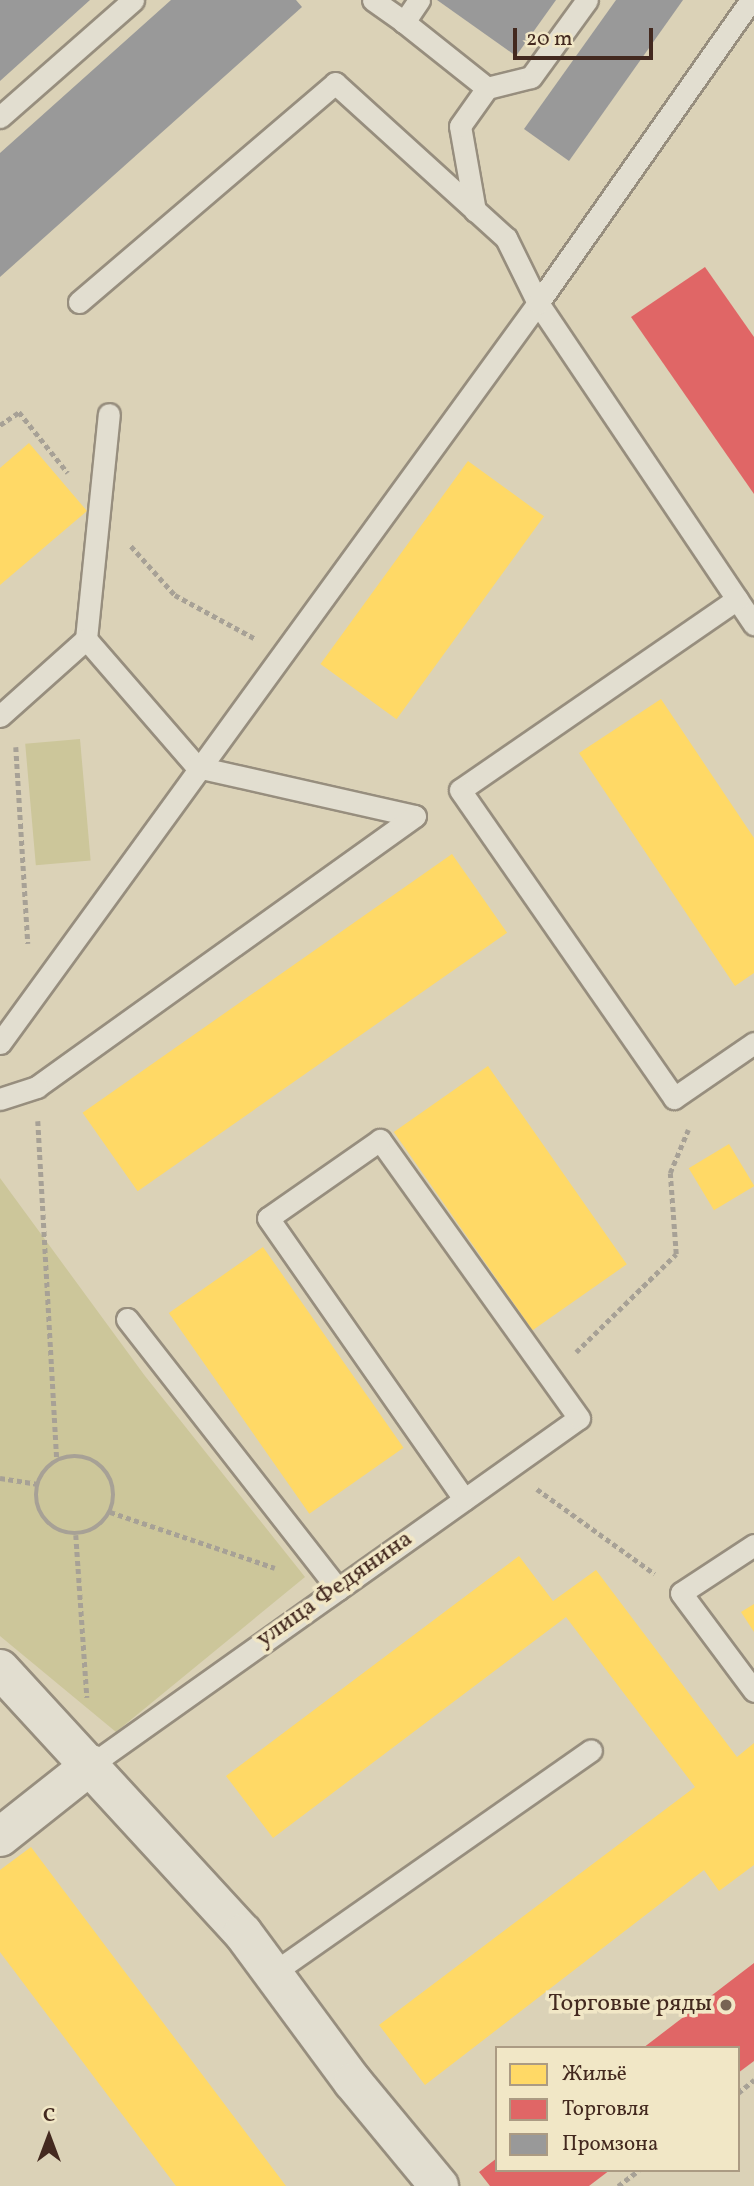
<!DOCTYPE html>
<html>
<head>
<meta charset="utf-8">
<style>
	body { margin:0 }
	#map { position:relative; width:754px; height:2186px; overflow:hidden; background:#dbd2b7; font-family:Vollkorn,serif }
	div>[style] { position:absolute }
	.green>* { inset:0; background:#ccc69a; transform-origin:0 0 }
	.homes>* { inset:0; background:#ffd966; transform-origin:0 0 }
	.shops>* { inset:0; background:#e06666 }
	.industry>* { inset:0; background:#999 }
	.path>* { height:4.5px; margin-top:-2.25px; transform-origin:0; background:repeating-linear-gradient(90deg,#a7a196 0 5px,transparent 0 8.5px) }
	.path>.ring { margin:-2.25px; padding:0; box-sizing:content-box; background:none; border:4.5px solid #a7a196; border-radius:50% }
	.roads { filter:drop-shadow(2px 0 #978e7e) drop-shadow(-2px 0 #978e7e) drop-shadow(0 2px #978e7e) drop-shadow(0 -2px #978e7e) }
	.service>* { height:21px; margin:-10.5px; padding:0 10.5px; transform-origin:10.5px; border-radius:10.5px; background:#e2ded0 }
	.minor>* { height:38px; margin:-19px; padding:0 19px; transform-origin:19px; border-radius:19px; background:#e2ded0 }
	.dots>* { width:19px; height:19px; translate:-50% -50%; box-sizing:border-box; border:4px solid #f1e7c6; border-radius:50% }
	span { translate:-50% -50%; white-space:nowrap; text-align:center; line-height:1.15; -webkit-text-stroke:7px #f1e7c6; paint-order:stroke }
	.street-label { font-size:24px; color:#43291f }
	.poi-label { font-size:24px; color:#43291f }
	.right { translate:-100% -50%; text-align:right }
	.legend { position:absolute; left:495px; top:2046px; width:245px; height:126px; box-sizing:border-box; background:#f1e7c6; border:2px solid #ab9b83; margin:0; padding:9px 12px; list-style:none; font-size:21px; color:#43291f }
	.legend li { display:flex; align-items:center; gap:14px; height:35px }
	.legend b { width:35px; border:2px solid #ab9b83 }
	.north { position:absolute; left:14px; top:2102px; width:70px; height:70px; -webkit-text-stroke:5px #f1e7c6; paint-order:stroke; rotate:0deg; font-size:19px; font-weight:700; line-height:28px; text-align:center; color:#43291f }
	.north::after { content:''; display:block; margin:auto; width:24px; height:32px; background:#43291f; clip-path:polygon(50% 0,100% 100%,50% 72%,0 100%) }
	.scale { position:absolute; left:513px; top:28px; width:140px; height:32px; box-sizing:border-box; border:4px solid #43291f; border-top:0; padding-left:9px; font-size:21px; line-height:24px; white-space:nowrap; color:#43291f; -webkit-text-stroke:5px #f1e7c6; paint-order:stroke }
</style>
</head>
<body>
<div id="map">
	<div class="green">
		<div style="left:80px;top:739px;width:122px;height:55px;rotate:85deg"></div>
		<div style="clip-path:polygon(0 1178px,145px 1376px,305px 1577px,116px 1732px,0 1636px)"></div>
	</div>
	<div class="homes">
		<div style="clip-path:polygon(29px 443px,87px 511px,0 585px,0 468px)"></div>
		<div style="left:468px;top:461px;width:94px;height:251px;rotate:36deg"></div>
		<div style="clip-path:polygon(661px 699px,754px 838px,754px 973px,735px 986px,579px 753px)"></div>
		<div style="left:452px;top:854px;width:96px;height:451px;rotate:55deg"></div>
		<div style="left:488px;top:1066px;width:242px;height:115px;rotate:55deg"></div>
		<div style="left:729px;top:1144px;width:49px;height:47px;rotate:59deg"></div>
		<div style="left:263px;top:1247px;width:245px;height:115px;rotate:55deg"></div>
		<div style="clip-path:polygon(519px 1556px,553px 1601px,596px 1570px,737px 1757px,754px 1743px,754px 1865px,719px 1891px,704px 1870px,425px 2085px,379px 2025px,695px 1787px,566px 1617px,273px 1838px,226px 1776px)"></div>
		<div style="clip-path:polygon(754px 1604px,754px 1632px,741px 1612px)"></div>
		<div style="clip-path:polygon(31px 1847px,286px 2186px,176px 2186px,0 1952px,0 1870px)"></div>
	</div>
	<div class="shops">
		<div style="clip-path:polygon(705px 267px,754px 337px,754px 494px,631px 317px)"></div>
		<div style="clip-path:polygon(754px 1963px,754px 2061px,738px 2073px,738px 2048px,643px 2048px)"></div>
		<div style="clip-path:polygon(497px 2158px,497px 2170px,610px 2170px,589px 2186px,490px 2186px,479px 2172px)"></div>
	</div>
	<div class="industry">
		<div style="clip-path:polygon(0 0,90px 0,0 81px)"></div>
		<div style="clip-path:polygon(171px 0,296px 0,302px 7px,0 277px,0 153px)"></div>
		<div style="clip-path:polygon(437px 0,556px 0,516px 56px)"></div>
		<div style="clip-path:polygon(616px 0,683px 0,569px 161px,524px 129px)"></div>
	</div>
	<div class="path">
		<div style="left:0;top:425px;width:23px;rotate:-34deg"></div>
		<div style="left:19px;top:412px;width:78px;rotate:51.2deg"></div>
		<div style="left:131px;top:546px;width:66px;rotate:48.1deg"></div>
		<div style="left:175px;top:595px;width:90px;rotate:28.6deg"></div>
		<div style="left:16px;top:747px;width:197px;rotate:86.5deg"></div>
		<div style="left:38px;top:1121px;width:339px;rotate:86.8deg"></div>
		<div style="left:576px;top:1352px;width:140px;rotate:-44.4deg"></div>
		<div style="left:676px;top:1254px;width:81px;rotate:-94.2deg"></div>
		<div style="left:670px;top:1173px;width:47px;rotate:-67.3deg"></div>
		<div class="ring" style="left:36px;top:1456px;width:73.5px;height:73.5px"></div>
		<div style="left:0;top:1478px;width:37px;rotate:9deg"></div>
		<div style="left:537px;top:1489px;width:145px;rotate:35.8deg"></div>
		<div style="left:110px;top:1512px;width:174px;rotate:18.7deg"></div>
		<div style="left:76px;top:1535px;width:163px;rotate:86.1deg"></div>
		<div style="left:738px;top:2093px;width:21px;rotate:-39deg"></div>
		<div style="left:618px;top:2186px;width:26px;rotate:-37deg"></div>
	</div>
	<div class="roads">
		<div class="service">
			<div style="left:373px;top:0;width:38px;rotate:35deg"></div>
			<div style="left:419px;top:0;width:27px;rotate:124deg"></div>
			<div style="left:404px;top:22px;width:106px;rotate:38.5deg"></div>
			<div style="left:0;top:117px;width:177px;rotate:-41.3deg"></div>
			<div style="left:475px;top:211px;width:86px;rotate:-100deg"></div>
			<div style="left:460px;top:126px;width:47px;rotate:-54.6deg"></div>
			<div style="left:487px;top:88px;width:45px;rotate:-14deg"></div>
			<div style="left:531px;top:77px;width:95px;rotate:-54deg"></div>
			<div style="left:79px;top:302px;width:337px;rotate:-40.5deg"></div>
			<div style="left:335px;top:83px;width:231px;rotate:42.2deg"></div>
			<div style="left:506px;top:238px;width:72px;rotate:63.8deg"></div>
			<div style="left:538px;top:303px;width:387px;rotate:56.1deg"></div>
			<div style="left:737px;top:599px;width:336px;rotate:145.4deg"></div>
			<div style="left:460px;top:790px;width:375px;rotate:55.2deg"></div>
			<div style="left:674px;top:1098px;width:97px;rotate:-34.5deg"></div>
			<div style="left:86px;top:639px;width:226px;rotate:-84.2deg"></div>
			<div style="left:0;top:716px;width:115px;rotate:-41.8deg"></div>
			<div style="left:86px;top:639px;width:169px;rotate:49.1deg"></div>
			<div style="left:197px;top:767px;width:223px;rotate:12.7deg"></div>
			<div style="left:415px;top:816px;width:465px;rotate:144.4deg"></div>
			<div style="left:37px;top:1087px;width:39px;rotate:162deg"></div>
			<div style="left:0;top:1043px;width:915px;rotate:-53.98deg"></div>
			<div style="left:538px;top:303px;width:370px;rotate:-54.9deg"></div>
			<div style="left:127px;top:1319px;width:343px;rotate:52deg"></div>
			<div style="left:754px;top:1545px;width:87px;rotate:146.7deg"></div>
			<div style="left:681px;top:1593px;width:122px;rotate:53.3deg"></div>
			<div style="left:92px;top:1764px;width:597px;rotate:-35.39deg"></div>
			<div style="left:579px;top:1418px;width:342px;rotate:-125.6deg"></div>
			<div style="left:380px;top:1140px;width:136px;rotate:145.1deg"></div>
			<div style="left:268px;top:1218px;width:343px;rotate:55.1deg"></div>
			<div style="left:273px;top:1973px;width:388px;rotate:-35deg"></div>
		</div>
		<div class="minor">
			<div style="left:0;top:1669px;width:359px;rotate:47.4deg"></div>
			<div style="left:243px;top:1933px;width:185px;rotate:53.6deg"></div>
			<div style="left:353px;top:2082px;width:135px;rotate:50.4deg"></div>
			<div style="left:0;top:1837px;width:117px;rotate:-38.4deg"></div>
		</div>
	</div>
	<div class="dots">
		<div style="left:726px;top:2005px;background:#786454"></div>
	</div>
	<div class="street-label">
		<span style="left:335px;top:1590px;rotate:-35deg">улица Федянина</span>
	</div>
	<div class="poi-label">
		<span class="right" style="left:712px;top:2005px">Торговые ряды</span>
	</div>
	<ul class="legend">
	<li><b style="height:19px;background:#ffd966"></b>Жильё</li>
	<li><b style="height:19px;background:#e06666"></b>Торговля</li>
	<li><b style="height:19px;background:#999"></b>Промзона</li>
	</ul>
	<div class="north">С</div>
	<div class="scale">20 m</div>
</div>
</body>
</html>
